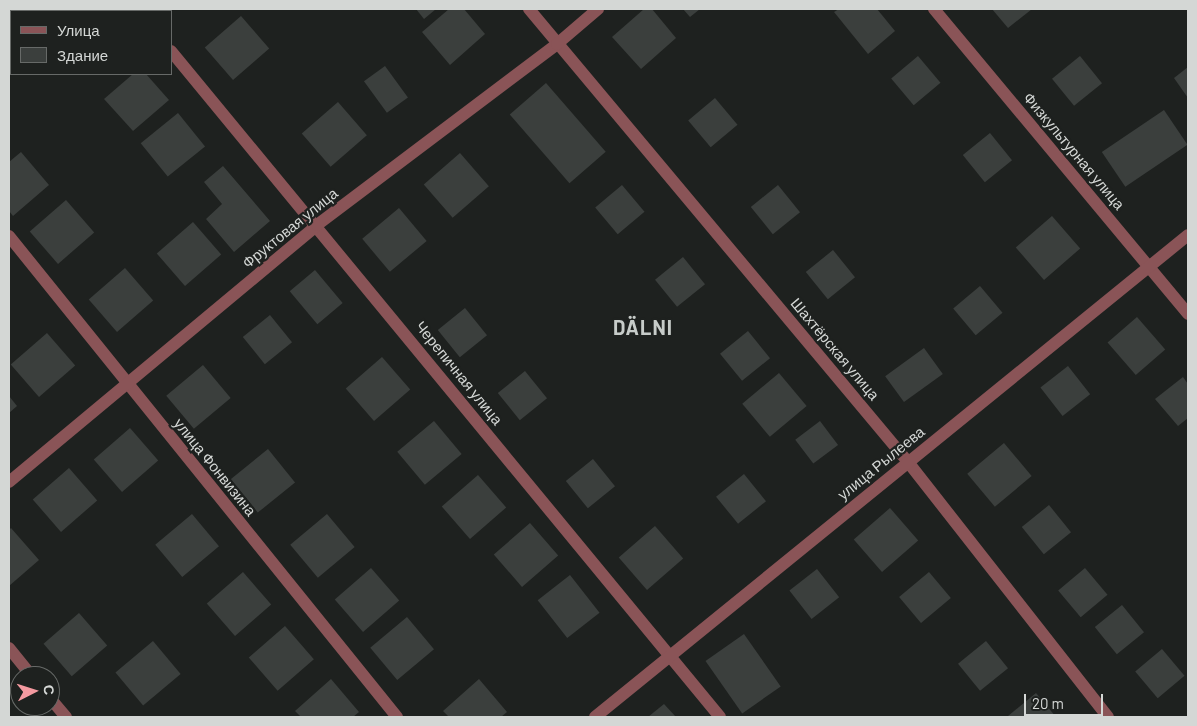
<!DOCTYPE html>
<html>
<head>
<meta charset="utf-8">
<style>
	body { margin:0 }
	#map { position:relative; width:1197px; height:726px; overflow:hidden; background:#1e211f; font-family:Barlow,sans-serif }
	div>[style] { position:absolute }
	.building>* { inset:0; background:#3b3f3d; transform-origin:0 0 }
	.minor>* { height:12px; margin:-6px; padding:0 6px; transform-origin:6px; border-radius:6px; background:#8a5457 }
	span { translate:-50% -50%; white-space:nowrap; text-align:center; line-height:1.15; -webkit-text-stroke:4.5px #1e211f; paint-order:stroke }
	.street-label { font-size:15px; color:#d4d7d5 }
	.district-label { font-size:20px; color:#c7ccc9; font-weight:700; letter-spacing:1px }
	.frame { position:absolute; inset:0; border:10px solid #d4d7d5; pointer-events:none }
	.legend { position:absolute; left:10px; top:10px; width:162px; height:65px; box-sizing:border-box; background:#1e211f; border:1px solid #676a68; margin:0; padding:6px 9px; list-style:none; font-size:15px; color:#d4d7d5 }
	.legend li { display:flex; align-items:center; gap:10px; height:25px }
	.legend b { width:25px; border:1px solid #676a68 }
	.north { position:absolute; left:10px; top:666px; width:50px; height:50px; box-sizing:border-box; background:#1e211f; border:1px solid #676a68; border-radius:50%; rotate:85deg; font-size:14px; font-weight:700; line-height:20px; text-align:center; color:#d4d7d5 }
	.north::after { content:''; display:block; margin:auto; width:18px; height:22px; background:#f49aa0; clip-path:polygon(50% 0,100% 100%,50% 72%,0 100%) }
	.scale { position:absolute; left:1024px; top:694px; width:79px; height:22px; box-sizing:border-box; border:2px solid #d4d7d5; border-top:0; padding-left:6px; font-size:15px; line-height:18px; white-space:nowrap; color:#d4d7d5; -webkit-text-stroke:4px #1e211f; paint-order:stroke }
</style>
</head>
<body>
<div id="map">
	<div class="building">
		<div style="clip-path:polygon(83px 9px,93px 9px,95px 11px,80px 11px)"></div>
		<div style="clip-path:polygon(416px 9px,436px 9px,424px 19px)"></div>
		<div style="clip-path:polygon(449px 9px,464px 9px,485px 34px,450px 65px,422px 32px)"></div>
		<div style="clip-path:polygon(644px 9px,652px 9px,676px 38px,641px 69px,612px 37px)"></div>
		<div style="clip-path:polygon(683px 9px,700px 9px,690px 17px)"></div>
		<div style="clip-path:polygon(839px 9px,877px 9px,895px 31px,868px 54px,834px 12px)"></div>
		<div style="clip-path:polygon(992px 9px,1032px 9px,1008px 28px)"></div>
		<div style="left:241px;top:16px;width:43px;height:48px;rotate:49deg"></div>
		<div style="left:918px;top:56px;width:35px;height:35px;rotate:50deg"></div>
		<div style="left:1080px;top:56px;width:35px;height:36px;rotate:51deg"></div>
		<div style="left:385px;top:66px;width:39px;height:26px;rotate:54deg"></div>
		<div style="clip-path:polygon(1188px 67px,1188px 98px,1174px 78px)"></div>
		<div style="clip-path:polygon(133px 74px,146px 74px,169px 100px,133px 131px,104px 99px)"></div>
		<div style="left:546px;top:83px;width:91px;height:48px;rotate:49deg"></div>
		<div style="left:715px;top:98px;width:35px;height:35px;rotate:50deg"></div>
		<div style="left:338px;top:102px;width:44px;height:48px;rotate:49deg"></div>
		<div style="left:1164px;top:110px;width:42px;height:75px;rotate:56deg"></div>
		<div style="left:178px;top:113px;width:43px;height:48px;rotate:51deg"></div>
		<div style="left:990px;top:133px;width:35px;height:35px;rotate:51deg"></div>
		<div style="clip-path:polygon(21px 152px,49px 185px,13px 216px,9px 211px,9px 162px)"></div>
		<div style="left:460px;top:153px;width:44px;height:48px;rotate:49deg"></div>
		<div style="clip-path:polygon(223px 166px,270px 221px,234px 252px,206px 219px,222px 204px,204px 182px)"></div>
		<div style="left:622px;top:185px;width:35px;height:35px;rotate:50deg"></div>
		<div style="left:778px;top:185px;width:35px;height:35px;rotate:51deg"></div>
		<div style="left:66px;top:200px;width:43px;height:48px;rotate:49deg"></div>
		<div style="left:399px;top:208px;width:43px;height:48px;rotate:50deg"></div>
		<div style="left:1052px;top:216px;width:43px;height:48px;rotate:49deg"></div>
		<div style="left:193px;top:222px;width:43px;height:48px;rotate:49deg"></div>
		<div style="left:833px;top:250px;width:35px;height:35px;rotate:51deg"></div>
		<div style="left:683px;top:257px;width:35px;height:36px;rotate:51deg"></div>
		<div style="left:125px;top:268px;width:43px;height:48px;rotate:49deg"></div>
		<div style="left:315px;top:270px;width:43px;height:33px;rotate:50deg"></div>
		<div style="left:980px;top:286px;width:35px;height:35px;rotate:50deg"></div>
		<div style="left:465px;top:308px;width:35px;height:35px;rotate:51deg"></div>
		<div style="left:270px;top:315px;width:35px;height:35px;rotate:51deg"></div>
		<div style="left:1137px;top:317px;width:43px;height:39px;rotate:49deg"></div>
		<div style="left:748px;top:331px;width:35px;height:36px;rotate:51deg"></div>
		<div style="left:47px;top:333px;width:43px;height:48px;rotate:49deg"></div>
		<div style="left:924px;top:348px;width:32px;height:48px;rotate:54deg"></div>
		<div style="left:382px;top:357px;width:43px;height:48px;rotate:49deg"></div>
		<div style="left:203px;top:365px;width:43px;height:48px;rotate:50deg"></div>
		<div style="left:1068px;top:366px;width:36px;height:35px;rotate:52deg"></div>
		<div style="left:525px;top:371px;width:35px;height:35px;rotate:51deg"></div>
		<div style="left:779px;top:373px;width:43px;height:48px;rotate:50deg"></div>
		<div style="clip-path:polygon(1183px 377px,1188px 384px,1188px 418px,1178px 426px,1155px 399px)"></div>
		<div style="clip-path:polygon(9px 396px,17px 406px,9px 413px)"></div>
		<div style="left:434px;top:421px;width:43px;height:48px;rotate:50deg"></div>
		<div style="left:820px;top:421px;width:30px;height:31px;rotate:53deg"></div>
		<div style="left:130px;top:428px;width:43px;height:48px;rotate:49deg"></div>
		<div style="left:1004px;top:443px;width:43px;height:48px;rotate:50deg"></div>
		<div style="left:268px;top:449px;width:43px;height:48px;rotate:51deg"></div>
		<div style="left:593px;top:459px;width:35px;height:35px;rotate:51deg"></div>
		<div style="left:69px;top:468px;width:43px;height:48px;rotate:49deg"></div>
		<div style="left:744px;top:474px;width:35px;height:36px;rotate:51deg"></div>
		<div style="left:478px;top:475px;width:43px;height:48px;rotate:49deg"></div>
		<div style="left:1049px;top:505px;width:35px;height:35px;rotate:51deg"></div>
		<div style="left:890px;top:508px;width:43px;height:48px;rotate:49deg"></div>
		<div style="left:192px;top:514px;width:42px;height:48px;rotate:50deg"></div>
		<div style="left:327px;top:514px;width:43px;height:48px;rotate:50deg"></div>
		<div style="left:530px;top:523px;width:43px;height:48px;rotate:49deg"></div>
		<div style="left:655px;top:526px;width:43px;height:48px;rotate:49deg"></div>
		<div style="clip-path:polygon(11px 528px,39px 560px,9px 586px,9px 530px)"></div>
		<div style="left:371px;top:568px;width:43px;height:48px;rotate:49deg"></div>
		<div style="left:1085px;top:568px;width:35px;height:35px;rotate:50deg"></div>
		<div style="left:817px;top:569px;width:36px;height:35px;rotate:52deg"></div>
		<div style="left:243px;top:572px;width:43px;height:48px;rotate:49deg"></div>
		<div style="left:929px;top:572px;width:34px;height:39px;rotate:50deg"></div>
		<div style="left:570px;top:575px;width:48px;height:41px;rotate:52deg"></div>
		<div style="left:1122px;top:605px;width:35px;height:35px;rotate:51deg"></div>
		<div style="left:79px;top:613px;width:43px;height:47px;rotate:49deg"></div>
		<div style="left:407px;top:617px;width:42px;height:48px;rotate:50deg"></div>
		<div style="left:285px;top:626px;width:44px;height:48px;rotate:49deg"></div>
		<div style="left:744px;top:634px;width:64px;height:47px;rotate:55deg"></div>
		<div style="left:153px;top:641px;width:43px;height:49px;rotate:50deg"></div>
		<div style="left:986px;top:641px;width:35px;height:36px;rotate:51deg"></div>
		<div style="left:1162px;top:649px;width:35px;height:35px;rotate:50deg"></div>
		<div style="clip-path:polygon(331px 679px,359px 712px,353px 717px,301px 717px,295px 711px)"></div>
		<div style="clip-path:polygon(479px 679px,507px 712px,501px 717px,449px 717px,443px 711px)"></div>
		<div style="clip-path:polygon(1036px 693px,1056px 717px,1010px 717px,1008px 716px)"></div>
		<div style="clip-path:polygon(664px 704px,676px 717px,648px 717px)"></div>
	</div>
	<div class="minor">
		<div style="left:144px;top:9px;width:3px;rotate:45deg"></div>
		<div style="left:529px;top:9px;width:591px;rotate:50.08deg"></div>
		<div style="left:908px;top:462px;width:324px;rotate:51.9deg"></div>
		<div style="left:934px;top:9px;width:397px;rotate:50.2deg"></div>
		<div style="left:171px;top:51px;width:863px;rotate:50.5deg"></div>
		<div style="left:9px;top:236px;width:618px;rotate:51.11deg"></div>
		<div style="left:9px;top:482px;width:401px;rotate:-39.8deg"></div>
		<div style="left:317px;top:225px;width:301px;rotate:-37deg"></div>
		<div style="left:557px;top:44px;width:54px;rotate:-40.5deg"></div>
		<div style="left:9px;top:648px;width:36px;rotate:51deg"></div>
		<div style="left:50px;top:698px;width:25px;rotate:50deg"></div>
		<div style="left:595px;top:717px;width:764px;rotate:-39.1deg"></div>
	</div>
	<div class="street-label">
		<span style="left:1074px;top:151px;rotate:50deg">Физкультурная улица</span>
		<span style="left:290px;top:228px;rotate:-39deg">Фруктовая улица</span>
		<span style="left:835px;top:349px;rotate:50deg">Шахтёрская улица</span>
		<span style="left:459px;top:373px;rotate:51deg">Черепичная улица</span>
		<span style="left:881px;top:463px;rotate:-39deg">улица Рылеева</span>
		<span style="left:215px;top:467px;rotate:51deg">улица Фонвизина</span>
	</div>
	<div class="district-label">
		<span style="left:643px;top:327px">DÄLNI</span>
	</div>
	<div class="frame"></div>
	<ul class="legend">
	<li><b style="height:6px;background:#8a5457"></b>Улица</li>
	<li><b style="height:14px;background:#3b3f3d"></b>Здание</li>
	</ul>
	<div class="north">С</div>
	<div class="scale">20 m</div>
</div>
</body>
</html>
